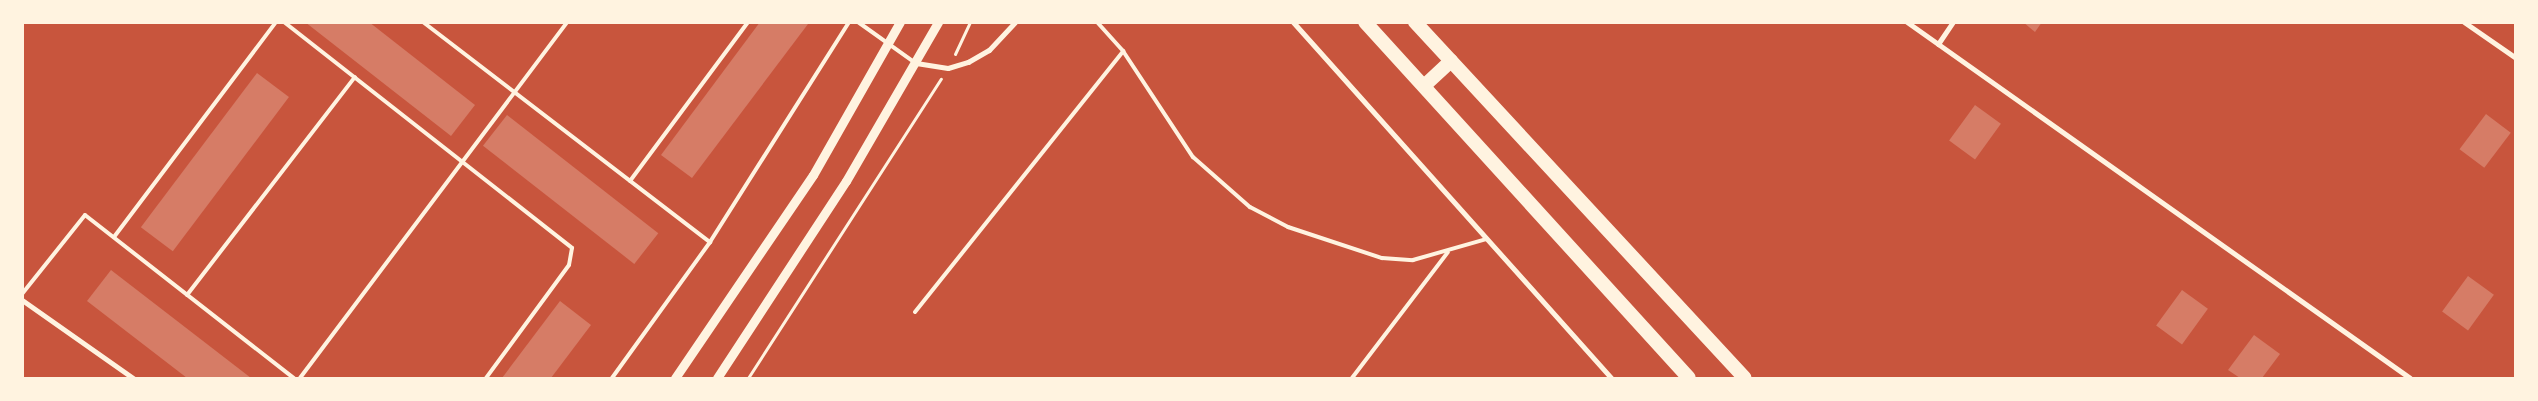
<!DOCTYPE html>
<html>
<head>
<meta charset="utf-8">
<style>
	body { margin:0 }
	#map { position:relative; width:2538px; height:401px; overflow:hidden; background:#c8553d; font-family:Raleway,sans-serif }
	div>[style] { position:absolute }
	.building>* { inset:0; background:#d67c66; transform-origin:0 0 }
	.path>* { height:3px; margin:-1.5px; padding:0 1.5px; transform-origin:1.5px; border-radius:1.5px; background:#fff3e0 }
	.service>* { height:4px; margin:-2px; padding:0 2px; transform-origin:2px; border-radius:2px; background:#fff3e0 }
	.minor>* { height:5px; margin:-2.5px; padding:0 2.5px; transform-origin:2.5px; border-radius:2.5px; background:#fff3e0 }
	.tertiary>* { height:9px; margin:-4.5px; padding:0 4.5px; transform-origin:4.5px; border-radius:4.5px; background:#fff3e0 }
	.trunk>* { height:14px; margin:-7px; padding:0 7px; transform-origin:7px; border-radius:7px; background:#fff3e0 }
	span { translate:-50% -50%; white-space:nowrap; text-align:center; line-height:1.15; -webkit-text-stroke:4px #fff3e0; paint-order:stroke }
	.frame { position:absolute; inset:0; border:24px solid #fff3e0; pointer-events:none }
</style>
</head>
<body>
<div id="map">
	<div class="building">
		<div style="clip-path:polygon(305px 22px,369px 22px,475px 105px,451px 136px)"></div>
		<div style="clip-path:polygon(760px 22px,808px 24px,692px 178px,661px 155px)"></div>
		<div style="clip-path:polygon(2023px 22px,2042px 22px,2035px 32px)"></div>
		<div style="left:257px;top:73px;width:40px;height:193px;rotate:37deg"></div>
		<div style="left:1975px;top:105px;width:32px;height:44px;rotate:36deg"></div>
		<div style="left:2486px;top:114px;width:31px;height:44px;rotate:37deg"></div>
		<div style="left:507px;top:115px;width:192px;height:39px;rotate:38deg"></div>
		<div style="clip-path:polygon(111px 270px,251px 378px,187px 378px,87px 301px)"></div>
		<div style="left:2468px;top:276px;width:32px;height:44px;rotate:36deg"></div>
		<div style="left:2182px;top:290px;width:32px;height:44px;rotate:36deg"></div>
		<div style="clip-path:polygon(560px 301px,591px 325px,551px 378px,502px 378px)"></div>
		<div style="clip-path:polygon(2254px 335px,2280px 354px,2262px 378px,2240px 378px,2228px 370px)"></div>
	</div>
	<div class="path">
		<div style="left:955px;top:54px;width:35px;rotate:-65deg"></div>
		<div style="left:748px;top:378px;width:356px;rotate:-57.2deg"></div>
	</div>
	<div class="service">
		<div style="left:284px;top:22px;width:366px;rotate:38.1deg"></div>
		<div style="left:572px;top:248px;width:17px;rotate:100deg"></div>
		<div style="left:569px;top:265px;width:140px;rotate:126.3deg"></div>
		<div style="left:423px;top:22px;width:362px;rotate:37.5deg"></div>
		<div style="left:858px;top:22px;width:69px;rotate:35.5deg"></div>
		<div style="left:1097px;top:22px;width:39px;rotate:48deg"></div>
		<div style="left:1123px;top:51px;width:127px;rotate:56.6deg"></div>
		<div style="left:1193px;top:157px;width:76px;rotate:41.3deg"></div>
		<div style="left:1250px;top:207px;width:43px;rotate:27.8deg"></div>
		<div style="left:1288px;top:227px;width:99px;rotate:18.3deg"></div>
		<div style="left:1382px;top:258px;width:31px;rotate:4deg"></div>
		<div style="left:1413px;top:260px;width:76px;rotate:-16deg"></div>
		<div style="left:630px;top:181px;width:198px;rotate:-53.4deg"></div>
		<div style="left:114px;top:237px;width:269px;rotate:-53deg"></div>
		<div style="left:22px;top:294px;width:101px;rotate:-51.4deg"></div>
		<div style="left:85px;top:215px;width:265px;rotate:38deg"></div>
		<div style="left:187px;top:295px;width:275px;rotate:-52.4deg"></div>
		<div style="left:915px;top:312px;width:334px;rotate:-51.4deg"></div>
		<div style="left:300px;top:378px;width:445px;rotate:-53.1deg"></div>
		<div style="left:612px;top:378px;width:168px;rotate:-54.2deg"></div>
		<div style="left:710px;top:242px;width:260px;rotate:-57.7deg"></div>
		<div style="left:1352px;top:378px;width:158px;rotate:-52.7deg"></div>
	</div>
	<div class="minor">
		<div style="left:1293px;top:22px;width:477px;rotate:48.2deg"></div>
		<div style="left:1907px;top:22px;width:616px;rotate:35.29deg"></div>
		<div style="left:2464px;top:22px;width:63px;rotate:34.7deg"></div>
		<div style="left:1938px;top:44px;width:27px;rotate:-56deg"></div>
		<div style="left:916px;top:63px;width:32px;rotate:9deg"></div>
		<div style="left:948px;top:68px;width:21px;rotate:-17deg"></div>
		<div style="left:968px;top:62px;width:24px;rotate:-30deg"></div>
		<div style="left:989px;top:50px;width:38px;rotate:-47deg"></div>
		<div style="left:22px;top:300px;width:136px;rotate:35.1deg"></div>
	</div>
	<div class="tertiary">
		<div style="left:675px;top:378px;width:245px;rotate:-55.8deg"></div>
		<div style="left:813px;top:175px;width:176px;rotate:-60.4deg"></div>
		<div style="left:717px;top:378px;width:235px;rotate:-56.8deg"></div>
		<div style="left:846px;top:181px;width:184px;rotate:-59.9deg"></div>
	</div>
	<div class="trunk">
		<div style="left:1365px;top:22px;width:481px;rotate:47.7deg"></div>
		<div style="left:1415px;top:22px;width:485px;rotate:47.2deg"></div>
		<div style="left:1424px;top:86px;width:37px;rotate:-43deg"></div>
	</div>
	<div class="frame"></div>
</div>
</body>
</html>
